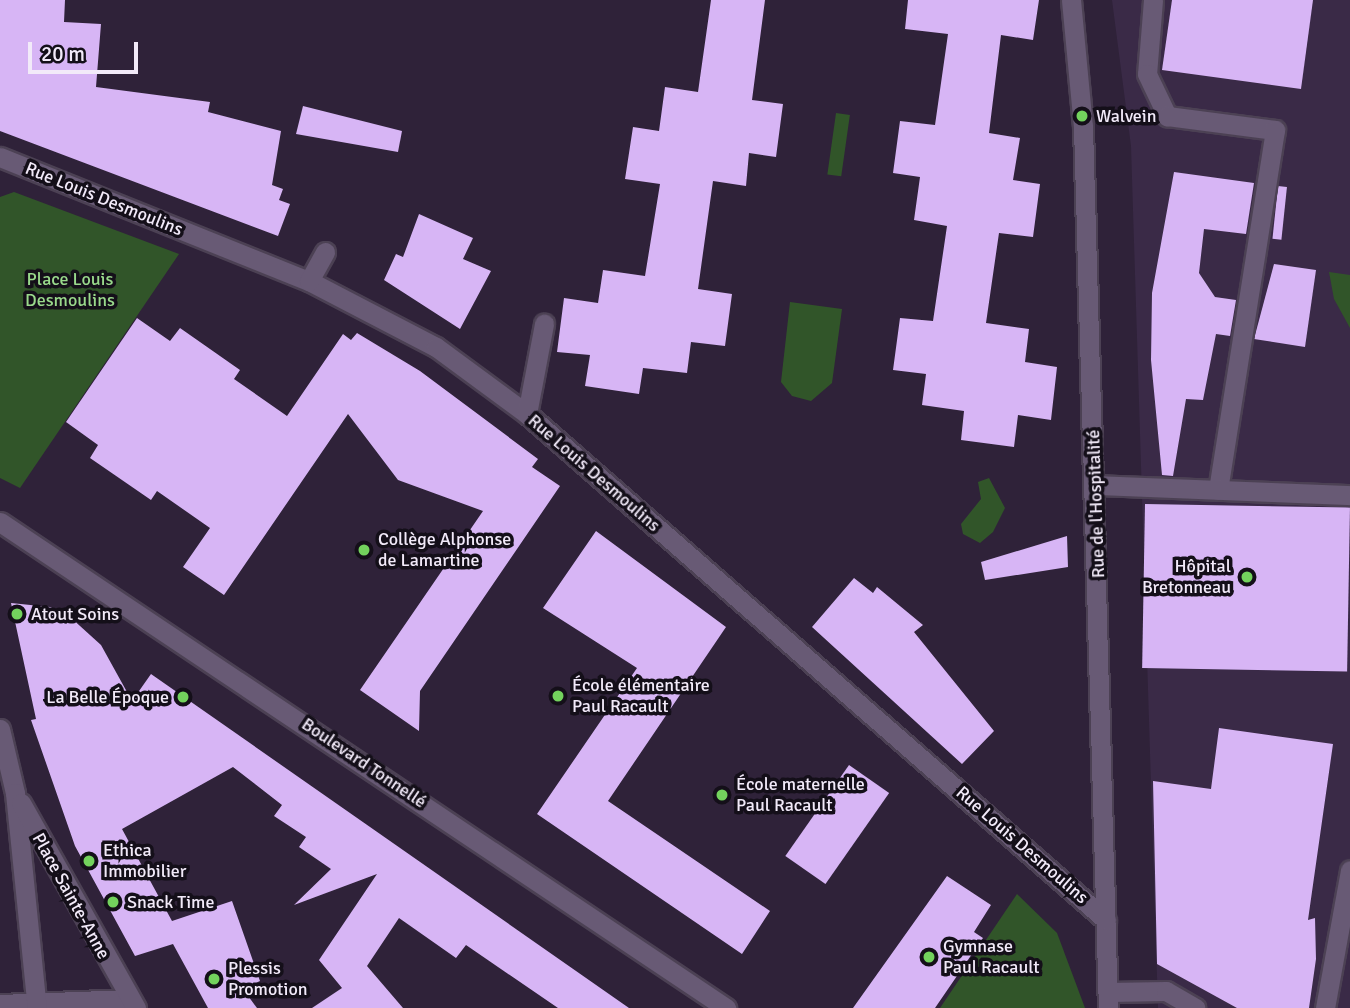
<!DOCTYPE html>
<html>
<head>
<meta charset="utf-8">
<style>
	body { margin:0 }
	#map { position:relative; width:1350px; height:1008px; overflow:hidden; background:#2f2239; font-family:Signika,sans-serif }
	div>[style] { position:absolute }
	.built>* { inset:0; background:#3a2a47 }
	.green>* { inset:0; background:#315529; transform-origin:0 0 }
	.building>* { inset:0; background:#d7b5f5; transform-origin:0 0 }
	.roads { filter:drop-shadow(2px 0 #4c4154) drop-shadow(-2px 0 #4c4154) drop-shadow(0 2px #4c4154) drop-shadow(0 -2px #4c4154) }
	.service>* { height:19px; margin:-9.5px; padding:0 9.5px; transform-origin:9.5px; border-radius:9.5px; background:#685a75 }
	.minor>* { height:19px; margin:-9.5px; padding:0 9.5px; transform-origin:9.5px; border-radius:9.5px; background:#685a75 }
	.tertiary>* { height:19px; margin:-9.5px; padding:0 9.5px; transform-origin:9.5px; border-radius:9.5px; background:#685a75 }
	.secondary>* { height:19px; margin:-9.5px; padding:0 9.5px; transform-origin:9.5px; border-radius:9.5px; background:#685a75 }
	.dots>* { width:19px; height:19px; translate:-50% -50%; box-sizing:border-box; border:4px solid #140f19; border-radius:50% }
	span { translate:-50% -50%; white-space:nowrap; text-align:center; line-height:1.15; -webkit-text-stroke:7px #140f19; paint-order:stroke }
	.poi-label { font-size:18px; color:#f2eaf9 }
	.left { translate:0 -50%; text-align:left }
	.right { translate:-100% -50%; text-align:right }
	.street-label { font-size:18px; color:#f2eaf9 }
	.park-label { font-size:18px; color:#99d98b }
	.scale { position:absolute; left:28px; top:42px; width:110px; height:32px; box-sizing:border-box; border:4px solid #f2eaf9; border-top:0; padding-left:9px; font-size:21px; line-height:24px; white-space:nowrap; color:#f2eaf9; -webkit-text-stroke:5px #140f19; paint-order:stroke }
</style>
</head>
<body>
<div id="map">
	<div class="built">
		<div style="clip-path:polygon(1112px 0,1350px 0,1350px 1008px,1158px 1008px,1131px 146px)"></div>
	</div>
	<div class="green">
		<div style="left:836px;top:113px;width:14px;height:62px;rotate:8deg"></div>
		<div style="clip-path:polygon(14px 192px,179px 254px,20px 488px,0 478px,0 197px)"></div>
		<div style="clip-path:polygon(1329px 272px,1350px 275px,1350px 328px,1334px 299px)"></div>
		<div style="clip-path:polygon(790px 302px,842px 309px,832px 383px,811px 401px,792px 396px,781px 382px)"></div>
		<div style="clip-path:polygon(989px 478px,1005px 508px,993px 532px,980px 543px,963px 534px,961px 524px,981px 499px,978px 482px)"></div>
		<div style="clip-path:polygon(1017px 894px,1057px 933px,1085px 1008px,940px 1008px)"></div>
	</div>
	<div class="building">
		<div style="clip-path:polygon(0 0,65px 0,64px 22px,101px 24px,96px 87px,210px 102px,208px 112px,281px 131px,272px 185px,283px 189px,279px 200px,290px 204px,278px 236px,0 131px)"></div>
		<div style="clip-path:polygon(711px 0,765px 0,752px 100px,783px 104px,776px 157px,749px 153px,746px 186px,713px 181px,698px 289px,732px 294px,725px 346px,691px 342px,687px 373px,643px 368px,639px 394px,585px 386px,590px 355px,557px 352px,564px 298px,598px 303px,603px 270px,645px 276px,660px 184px,625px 179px,633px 127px,659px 131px,665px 87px,698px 92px)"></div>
		<div style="clip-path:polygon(908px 0,1039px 0,1033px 40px,1001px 35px,989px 133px,1020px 138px,1013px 180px,1040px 184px,1033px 237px,999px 233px,986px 323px,1029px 329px,1025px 362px,1057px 367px,1051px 420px,1018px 415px,1014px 447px,961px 440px,964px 411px,922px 405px,926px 374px,893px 370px,900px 318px,933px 321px,947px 226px,914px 220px,920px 177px,893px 173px,900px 121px,935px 125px,948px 34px,905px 29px)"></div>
		<div style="clip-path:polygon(1172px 0,1313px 0,1301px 89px,1162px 70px)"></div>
		<div style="clip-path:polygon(303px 106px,402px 131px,398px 152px,296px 134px)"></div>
		<div style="clip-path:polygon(1174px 172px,1254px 183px,1246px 234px,1204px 229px,1199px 273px,1215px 297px,1236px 300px,1230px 336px,1216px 334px,1203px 400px,1186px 399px,1173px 476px,1162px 475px,1151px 360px,1152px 293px)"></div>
		<div style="left:1278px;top:186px;width:9px;height:53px;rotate:6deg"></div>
		<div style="clip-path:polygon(419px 214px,473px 238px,463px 259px,491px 271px,460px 329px,384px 280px,396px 254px,403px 257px)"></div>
		<div style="clip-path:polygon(1274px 264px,1316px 270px,1305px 347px,1254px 339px)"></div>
		<div style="clip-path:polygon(137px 318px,170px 341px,180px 328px,240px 370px,234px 379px,287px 416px,343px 334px,351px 340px,357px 333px,420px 371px,538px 459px,532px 467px,560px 486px,420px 691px,419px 731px,360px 690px,483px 511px,398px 480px,348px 414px,224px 595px,183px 567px,210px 528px,157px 491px,151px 500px,90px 458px,98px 445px,66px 422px)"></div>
		<div style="left:1145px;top:504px;width:205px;height:164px;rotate:1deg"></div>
		<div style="clip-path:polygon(596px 531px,726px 627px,608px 801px,770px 911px,742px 954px,537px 814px,637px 668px,543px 608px)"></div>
		<div style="clip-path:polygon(1067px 536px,1068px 567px,985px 580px,981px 562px)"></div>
		<div style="clip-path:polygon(854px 578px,873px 593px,877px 587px,923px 625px,914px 632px,994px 731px,962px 764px,812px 627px)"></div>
		<div style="clip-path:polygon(11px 603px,50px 607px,69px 616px,101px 645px,132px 701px,151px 674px,629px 1008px,558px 1008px,466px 945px,456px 958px,399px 918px,367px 966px,403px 1008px,312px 1008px,342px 988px,319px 960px,377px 874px,294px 905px,331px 869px,299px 847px,306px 837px,274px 816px,282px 805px,233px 767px,122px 829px,172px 921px,232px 901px,260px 981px,243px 989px,257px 1008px,208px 1008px,173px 944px,135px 956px,75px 846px,31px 720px,36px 719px)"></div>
		<div style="clip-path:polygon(1219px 728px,1333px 744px,1308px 920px,1315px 918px,1316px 959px,1309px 1008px,1237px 1008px,1157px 964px,1153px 781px,1211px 789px)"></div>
		<div style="left:849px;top:765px;width:49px;height:111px;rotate:35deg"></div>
		<div style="clip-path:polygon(947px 876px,991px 905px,974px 932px,983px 938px,935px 1008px,853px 1008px)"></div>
	</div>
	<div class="roads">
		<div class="service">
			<div style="left:1153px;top:0;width:74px;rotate:94.6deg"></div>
			<div style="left:1147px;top:74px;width:47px;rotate:64.5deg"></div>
			<div style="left:1167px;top:116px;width:109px;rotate:7.4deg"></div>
			<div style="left:1275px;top:130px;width:364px;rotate:99deg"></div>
			<div style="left:1096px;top:485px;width:254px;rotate:2.3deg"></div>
			<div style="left:1108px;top:992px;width:58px;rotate:-1deg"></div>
			<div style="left:1166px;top:991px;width:34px;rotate:30deg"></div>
			<div style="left:1325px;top:1008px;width:140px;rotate:-79.7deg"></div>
		</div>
		<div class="minor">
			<div style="left:1071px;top:0;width:127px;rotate:84.6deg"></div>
			<div style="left:1083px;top:126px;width:882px;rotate:88.38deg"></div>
			<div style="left:0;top:157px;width:333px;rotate:21.9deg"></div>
			<div style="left:309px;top:281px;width:143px;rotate:27.5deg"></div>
			<div style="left:436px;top:347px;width:113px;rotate:36.4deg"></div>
			<div style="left:527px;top:414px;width:769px;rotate:41.15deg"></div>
			<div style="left:309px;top:281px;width:33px;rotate:-61deg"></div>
			<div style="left:527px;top:414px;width:92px;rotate:-79.3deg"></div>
			<div style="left:0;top:1004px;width:129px;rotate:-2.2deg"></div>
		</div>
		<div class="tertiary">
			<div style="left:0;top:729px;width:66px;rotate:76.8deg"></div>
			<div style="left:15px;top:793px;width:216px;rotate:84.2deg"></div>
			<div style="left:21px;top:803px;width:235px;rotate:60.7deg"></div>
		</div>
		<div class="secondary">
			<div style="left:0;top:522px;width:874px;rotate:33.8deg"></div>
		</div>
	</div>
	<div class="dots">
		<div style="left:1082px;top:116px;background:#73d25d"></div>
		<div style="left:364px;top:550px;background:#73d25d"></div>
		<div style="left:1247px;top:577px;background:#73d25d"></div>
		<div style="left:17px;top:614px;background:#73d25d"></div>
		<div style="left:558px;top:696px;background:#73d25d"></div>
		<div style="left:183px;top:697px;background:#73d25d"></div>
		<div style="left:722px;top:795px;background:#73d25d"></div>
		<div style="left:89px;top:861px;background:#73d25d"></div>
		<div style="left:113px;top:902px;background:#73d25d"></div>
		<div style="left:929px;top:957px;background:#73d25d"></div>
		<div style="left:214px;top:979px;background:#73d25d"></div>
	</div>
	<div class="poi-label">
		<span class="left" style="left:1096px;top:116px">Walvein</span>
		<span class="left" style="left:378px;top:550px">Collège Alphonse<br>de Lamartine</span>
		<span class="right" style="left:1231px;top:577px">Hôpital<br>Bretonneau</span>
		<span class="left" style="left:31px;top:614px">Atout Soins</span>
		<span class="left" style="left:572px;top:696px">École élémentaire<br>Paul Racault</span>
		<span class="right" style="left:169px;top:697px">La Belle Époque</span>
		<span class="left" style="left:736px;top:795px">École maternelle<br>Paul Racault</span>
		<span class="left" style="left:103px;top:861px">Ethica<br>Immobilier</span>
		<span class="left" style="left:127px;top:902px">Snack Time</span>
		<span class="left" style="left:943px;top:957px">Gymnase<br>Paul Racault</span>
		<span class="left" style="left:228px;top:979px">Plessis<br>Promotion</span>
	</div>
	<div class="street-label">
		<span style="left:104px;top:199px;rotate:22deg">Rue Louis Desmoulins</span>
		<span style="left:594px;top:473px;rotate:41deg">Rue Louis Desmoulins</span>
		<span style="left:1096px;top:504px;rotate:-92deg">Rue de l'Hospitalité</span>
		<span style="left:364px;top:763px;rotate:34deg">Boulevard Tonnellé</span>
		<span style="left:1022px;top:845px;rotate:41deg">Rue Louis Desmoulins</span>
		<span style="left:71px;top:896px;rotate:61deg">Place Sainte-Anne</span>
	</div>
	<div class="park-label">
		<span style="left:70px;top:290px">Place Louis<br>Desmoulins</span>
	</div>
	<div class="scale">20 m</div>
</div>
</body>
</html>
